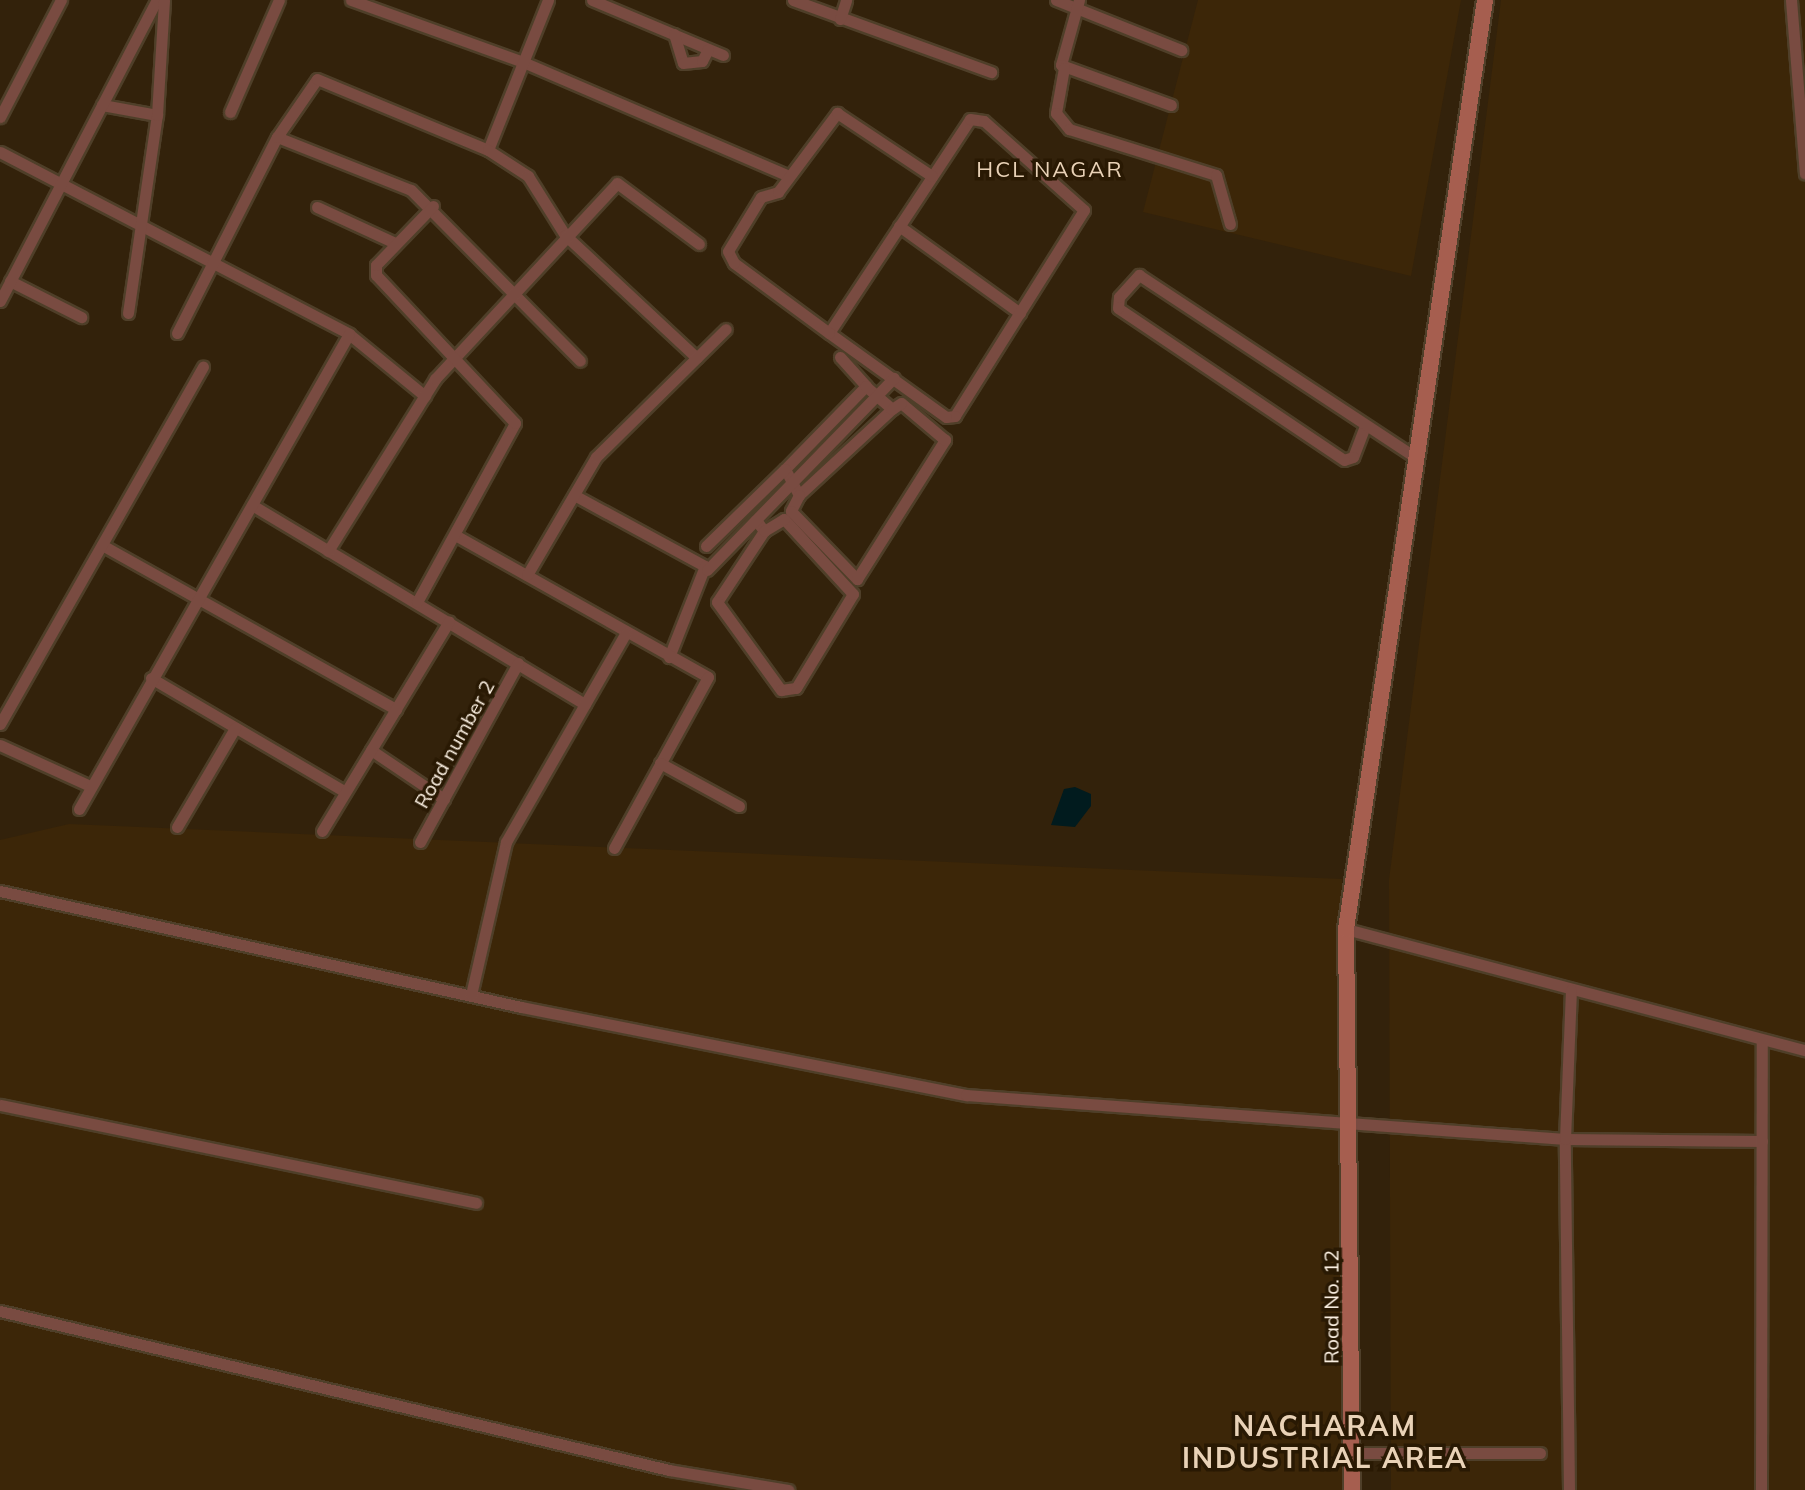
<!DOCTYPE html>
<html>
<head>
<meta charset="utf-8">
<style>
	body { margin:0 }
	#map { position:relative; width:1805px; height:1490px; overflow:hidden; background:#33220b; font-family:Mulish,sans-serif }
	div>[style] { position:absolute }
	.built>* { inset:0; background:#3c2608 }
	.water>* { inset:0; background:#011b1e }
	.roads { filter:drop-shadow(2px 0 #4f3f29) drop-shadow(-2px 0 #4f3f29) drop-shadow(0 2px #4f3f29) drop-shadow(0 -2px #4f3f29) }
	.street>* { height:11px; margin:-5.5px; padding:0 5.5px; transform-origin:5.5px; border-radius:5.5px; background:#794b41 }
	.secondary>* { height:16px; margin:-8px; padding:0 8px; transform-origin:8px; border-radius:8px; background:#a65e4f }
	span { translate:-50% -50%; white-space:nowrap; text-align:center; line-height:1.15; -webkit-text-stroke:7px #291903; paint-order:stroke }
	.street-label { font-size:20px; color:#fbf0e2 }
	.neighbourhood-label { font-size:22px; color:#e9d2b7; letter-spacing:2px }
	.district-label { font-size:28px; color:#e9d2b7; font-weight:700; letter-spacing:2px }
</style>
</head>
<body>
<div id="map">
	<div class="built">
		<div style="clip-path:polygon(1198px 0,1461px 0,1411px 276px,1143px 212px)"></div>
		<div style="clip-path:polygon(1501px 0,1805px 0,1805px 1490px,1391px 1490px,1389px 880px)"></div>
		<div style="clip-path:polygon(69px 824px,1342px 879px,1347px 1490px,0 1490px,0 840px)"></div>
	</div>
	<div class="water">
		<div style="clip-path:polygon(1075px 787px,1091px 794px,1091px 806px,1075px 827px,1051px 825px,1064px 789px)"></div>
	</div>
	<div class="roads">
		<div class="street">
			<div style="left:351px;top:0;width:183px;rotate:19.8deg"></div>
			<div style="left:523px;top:62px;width:289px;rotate:23.2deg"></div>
			<div style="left:592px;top:0;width:142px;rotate:22.8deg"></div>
			<div style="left:793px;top:0;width:211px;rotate:20deg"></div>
			<div style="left:1056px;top:0;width:135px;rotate:21.8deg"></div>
			<div style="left:1079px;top:0;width:67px;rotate:105.5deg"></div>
			<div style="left:1061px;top:65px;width:117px;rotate:20deg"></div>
			<div style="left:1791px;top:0;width:174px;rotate:85.4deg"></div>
			<div style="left:840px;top:19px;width:20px;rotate:-72deg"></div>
			<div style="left:674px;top:34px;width:30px;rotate:73deg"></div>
			<div style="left:683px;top:63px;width:19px;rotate:-6deg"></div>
			<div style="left:702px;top:61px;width:13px;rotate:-63deg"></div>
			<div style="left:1064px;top:68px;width:46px;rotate:100.1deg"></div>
			<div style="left:1056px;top:113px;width:21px;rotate:51deg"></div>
			<div style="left:1069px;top:129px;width:154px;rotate:17.4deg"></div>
			<div style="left:1216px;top:175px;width:51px;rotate:74.1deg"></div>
			<div style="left:102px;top:105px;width:56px;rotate:10.3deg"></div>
			<div style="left:230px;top:112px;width:122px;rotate:-66.4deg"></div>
			<div style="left:0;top:117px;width:132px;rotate:-62.5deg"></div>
			<div style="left:277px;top:137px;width:144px;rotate:21.6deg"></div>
			<div style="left:411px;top:190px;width:240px;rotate:45.3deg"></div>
			<div style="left:488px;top:150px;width:162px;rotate:-68.2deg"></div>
			<div style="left:0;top:152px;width:394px;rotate:27.5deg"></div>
			<div style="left:349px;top:334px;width:98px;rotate:39.2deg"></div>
			<div style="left:317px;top:207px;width:86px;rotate:24.8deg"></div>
			<div style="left:899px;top:226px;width:149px;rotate:35.7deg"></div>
			<div style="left:10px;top:281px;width:80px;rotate:26.9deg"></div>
			<div style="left:0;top:301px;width:339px;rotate:-62.5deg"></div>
			<div style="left:128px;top:313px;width:200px;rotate:-81.7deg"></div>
			<div style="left:157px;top:115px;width:115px;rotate:-86.5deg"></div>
			<div style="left:177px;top:333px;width:220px;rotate:-63deg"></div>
			<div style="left:277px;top:137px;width:70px;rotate:-55.4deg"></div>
			<div style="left:317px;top:79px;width:185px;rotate:22.5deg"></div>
			<div style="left:488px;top:150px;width:48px;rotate:33deg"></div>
			<div style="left:528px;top:176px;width:70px;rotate:57.9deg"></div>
			<div style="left:565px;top:235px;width:180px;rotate:43deg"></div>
			<div style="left:829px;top:333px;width:256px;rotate:-56.6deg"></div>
			<div style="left:970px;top:119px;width:14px;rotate:8deg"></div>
			<div style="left:984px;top:121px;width:134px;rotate:41.7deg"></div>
			<div style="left:1084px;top:210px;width:243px;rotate:122.1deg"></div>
			<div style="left:955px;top:416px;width:9px;rotate:174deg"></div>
			<div style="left:946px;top:417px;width:144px;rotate:-144.3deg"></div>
			<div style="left:829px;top:333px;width:118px;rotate:-143.6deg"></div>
			<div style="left:734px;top:263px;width:13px;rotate:-117deg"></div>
			<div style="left:728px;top:251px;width:63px;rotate:-58.6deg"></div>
			<div style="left:761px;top:197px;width:18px;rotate:-16deg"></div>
			<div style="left:778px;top:192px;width:99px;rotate:-53.2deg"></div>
			<div style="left:837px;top:113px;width:114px;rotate:33.6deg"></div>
			<div style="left:840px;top:357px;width:39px;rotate:48deg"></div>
			<div style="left:866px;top:386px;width:116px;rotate:134.3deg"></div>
			<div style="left:785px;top:469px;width:30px;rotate:62deg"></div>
			<div style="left:799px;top:495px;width:127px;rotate:-42.8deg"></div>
			<div style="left:892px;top:409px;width:35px;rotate:-139deg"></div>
			<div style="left:1365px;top:426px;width:33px;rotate:111deg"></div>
			<div style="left:1353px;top:457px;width:9px;rotate:162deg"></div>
			<div style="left:1344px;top:460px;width:272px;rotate:-146.1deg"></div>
			<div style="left:1118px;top:308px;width:11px;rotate:-85deg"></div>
			<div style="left:1119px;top:297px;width:30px;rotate:-48deg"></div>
			<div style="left:1139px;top:275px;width:329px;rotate:33.4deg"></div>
			<div style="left:574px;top:495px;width:149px;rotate:28.5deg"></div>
			<div style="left:705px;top:566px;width:98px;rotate:111.6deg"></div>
			<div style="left:799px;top:495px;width:18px;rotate:117deg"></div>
			<div style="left:791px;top:511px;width:95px;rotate:45.9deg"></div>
			<div style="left:857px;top:579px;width:165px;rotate:-57.7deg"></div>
			<div style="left:945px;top:440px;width:57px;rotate:-139.9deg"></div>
			<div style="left:901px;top:403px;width:11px;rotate:146deg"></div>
			<div style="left:252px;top:505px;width:388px;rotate:30.9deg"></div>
			<div style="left:756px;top:520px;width:14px;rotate:54deg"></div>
			<div style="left:764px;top:531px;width:85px;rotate:123.5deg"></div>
			<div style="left:717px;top:602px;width:109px;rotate:54deg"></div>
			<div style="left:781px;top:690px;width:15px;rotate:-8deg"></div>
			<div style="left:796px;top:688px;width:110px;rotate:-58.8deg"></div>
			<div style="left:853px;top:594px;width:102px;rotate:-132.6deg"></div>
			<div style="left:784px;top:519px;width:23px;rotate:149deg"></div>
			<div style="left:455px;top:535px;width:290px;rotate:29.3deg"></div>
			<div style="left:708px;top:677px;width:195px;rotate:118.8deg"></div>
			<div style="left:102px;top:545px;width:337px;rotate:29.2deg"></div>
			<div style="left:706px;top:546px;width:110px;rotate:-44.3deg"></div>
			<div style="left:328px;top:551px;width:203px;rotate:-58.1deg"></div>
			<div style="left:435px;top:379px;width:267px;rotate:-47.1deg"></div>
			<div style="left:617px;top:183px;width:102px;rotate:36.6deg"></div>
			<div style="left:707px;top:570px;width:268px;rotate:-45.8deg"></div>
			<div style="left:527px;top:575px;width:137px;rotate:-59.7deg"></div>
			<div style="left:596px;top:457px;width:182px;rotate:-44.6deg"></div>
			<div style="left:417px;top:602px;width:204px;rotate:-61.3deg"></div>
			<div style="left:515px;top:423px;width:203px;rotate:-133.2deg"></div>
			<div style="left:376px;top:275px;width:10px;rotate:-90deg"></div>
			<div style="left:376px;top:265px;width:82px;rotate:-46deg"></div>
			<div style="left:151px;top:678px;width:225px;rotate:30.4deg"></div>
			<div style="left:0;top:724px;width:411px;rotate:-60.4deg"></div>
			<div style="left:0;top:745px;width:99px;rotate:24.5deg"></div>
			<div style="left:371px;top:750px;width:88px;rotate:33.9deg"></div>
			<div style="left:660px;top:763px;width:90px;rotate:28.6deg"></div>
			<div style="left:79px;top:809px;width:546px;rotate:-60.39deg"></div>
			<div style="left:177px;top:827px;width:115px;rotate:-59.6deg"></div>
			<div style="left:322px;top:831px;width:245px;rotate:-58.8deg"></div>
			<div style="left:420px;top:842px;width:204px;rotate:-61.3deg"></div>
			<div style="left:0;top:891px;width:534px;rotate:12.55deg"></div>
			<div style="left:521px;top:1007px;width:454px;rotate:11.2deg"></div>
			<div style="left:966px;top:1095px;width:601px;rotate:4.2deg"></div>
			<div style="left:1565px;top:1139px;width:197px;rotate:0.6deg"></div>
			<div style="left:1346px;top:929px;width:475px;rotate:14.8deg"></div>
			<div style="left:471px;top:995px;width:157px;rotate:-77.1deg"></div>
			<div style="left:506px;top:842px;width:240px;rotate:-60.2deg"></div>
			<div style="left:0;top:1105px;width:486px;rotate:11.6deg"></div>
			<div style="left:0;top:1311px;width:688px;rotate:13.37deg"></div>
			<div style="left:669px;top:1470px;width:121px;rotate:9.5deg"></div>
			<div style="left:1352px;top:1453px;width:188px"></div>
			<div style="left:1569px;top:1490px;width:351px;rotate:-90.7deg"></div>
			<div style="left:1565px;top:1139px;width:149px;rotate:-87.7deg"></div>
			<div style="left:1761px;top:1490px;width:449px;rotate:-89.9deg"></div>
		</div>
		<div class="secondary">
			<div style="left:1352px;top:1490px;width:561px;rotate:-90.61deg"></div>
			<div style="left:1346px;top:929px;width:939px;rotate:-81.49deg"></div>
		</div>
	</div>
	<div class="street-label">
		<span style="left:454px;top:744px;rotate:-61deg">Road number 2</span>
		<span style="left:1331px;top:1307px;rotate:-90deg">Road No. 12</span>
	</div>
	<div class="neighbourhood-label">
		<span style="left:1050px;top:170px">HCL NAGAR</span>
	</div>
	<div class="district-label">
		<span style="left:1325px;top:1442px">NACHARAM<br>INDUSTRIAL AREA</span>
	</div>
</div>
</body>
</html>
